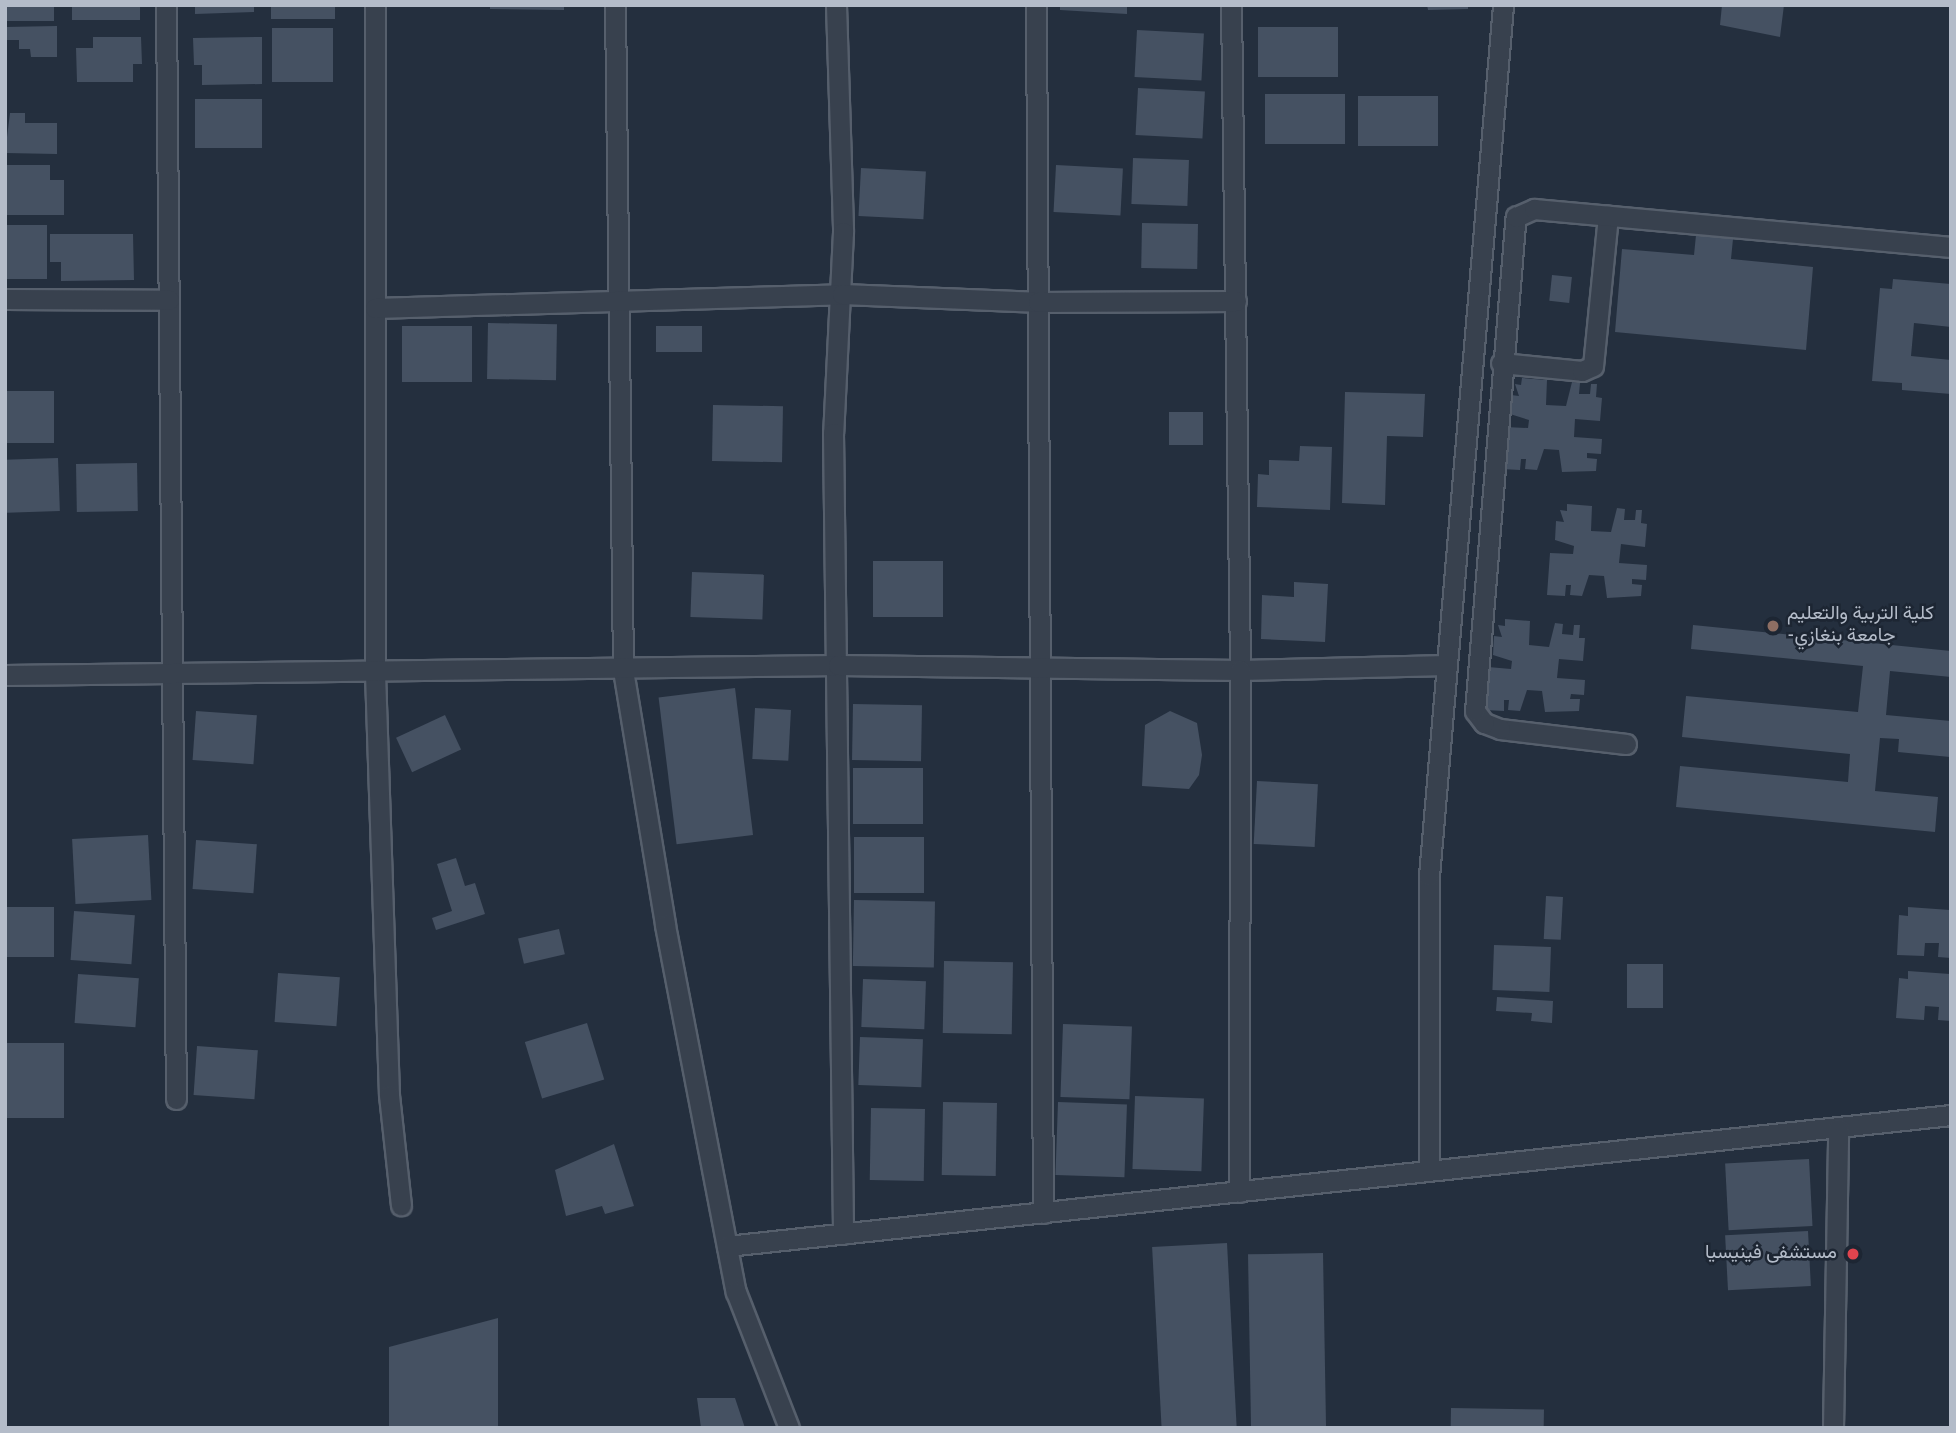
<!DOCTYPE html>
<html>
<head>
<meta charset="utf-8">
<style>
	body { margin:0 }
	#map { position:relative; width:1956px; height:1433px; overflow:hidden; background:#242f3e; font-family:Overpass,Vazirmatn,sans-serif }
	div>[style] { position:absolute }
	.building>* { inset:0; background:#455162; transform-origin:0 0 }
	.roads { filter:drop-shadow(2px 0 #565f6c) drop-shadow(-2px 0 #565f6c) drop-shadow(0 2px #565f6c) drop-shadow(0 -2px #565f6c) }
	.street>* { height:19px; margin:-9.5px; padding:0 9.5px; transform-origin:9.5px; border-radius:9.5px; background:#38414e }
	.dots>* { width:19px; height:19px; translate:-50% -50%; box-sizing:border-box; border:4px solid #1d2633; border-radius:50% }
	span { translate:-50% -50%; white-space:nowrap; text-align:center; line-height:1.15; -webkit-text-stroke:5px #1d2633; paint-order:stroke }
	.poi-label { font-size:19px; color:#b4bcc9 }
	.left { translate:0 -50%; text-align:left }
	.right { translate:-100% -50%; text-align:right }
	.frame { position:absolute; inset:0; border:7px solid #b4bcc9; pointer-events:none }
</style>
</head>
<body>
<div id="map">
	<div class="building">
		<div style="left:5px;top:5px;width:49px;height:16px"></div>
		<div style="left:72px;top:5px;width:68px;height:15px"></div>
		<div style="clip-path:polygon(195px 5px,254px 5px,254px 12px,195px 14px)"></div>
		<div style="left:271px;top:5px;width:64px;height:14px"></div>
		<div style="clip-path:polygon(490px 5px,564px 5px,564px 10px,490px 9px)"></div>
		<div style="clip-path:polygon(1060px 5px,1127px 5px,1127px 14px,1060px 10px)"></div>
		<div style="clip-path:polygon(1427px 5px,1468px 5px,1468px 9px,1428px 10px)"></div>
		<div style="clip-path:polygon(1722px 5px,1784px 5px,1780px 37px,1720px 25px)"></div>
		<div style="clip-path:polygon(57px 26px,57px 57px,31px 57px,30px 49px,19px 49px,19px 40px,5px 40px,5px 27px)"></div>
		<div style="left:1258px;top:27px;width:80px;height:50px"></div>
		<div style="left:272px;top:28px;width:61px;height:54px"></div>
		<div style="left:1137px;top:30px;width:67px;height:47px;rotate:3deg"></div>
		<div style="clip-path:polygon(93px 37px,141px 37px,142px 64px,133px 64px,133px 82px,77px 82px,76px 48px,93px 48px)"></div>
		<div style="clip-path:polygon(262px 37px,262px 84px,202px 85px,202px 65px,194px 65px,193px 38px)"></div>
		<div style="left:1138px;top:88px;width:67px;height:47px;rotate:3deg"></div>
		<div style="left:1265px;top:94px;width:80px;height:50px"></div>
		<div style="left:1358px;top:96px;width:80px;height:50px"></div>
		<div style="left:195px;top:99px;width:67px;height:49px"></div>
		<div style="clip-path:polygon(10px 113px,25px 113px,25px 123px,57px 123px,57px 154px,5px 153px)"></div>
		<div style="left:1133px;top:158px;width:56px;height:46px;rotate:2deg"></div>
		<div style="clip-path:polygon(5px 165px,50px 165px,50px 180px,64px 180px,64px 215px,5px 215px)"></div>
		<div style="left:1056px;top:165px;width:67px;height:47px;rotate:3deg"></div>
		<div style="left:861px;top:168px;width:65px;height:48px;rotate:3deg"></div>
		<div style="left:1142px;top:223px;width:56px;height:45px;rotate:1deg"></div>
		<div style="left:5px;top:225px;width:42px;height:54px"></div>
		<div style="clip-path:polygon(50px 234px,133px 234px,134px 280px,61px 281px,61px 262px,50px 262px)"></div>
		<div style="clip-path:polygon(1696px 235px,1733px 239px,1731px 259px,1813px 267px,1806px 350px,1615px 332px,1622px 249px,1694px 255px)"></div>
		<div style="left:1552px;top:275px;width:20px;height:26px;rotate:6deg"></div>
		<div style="clip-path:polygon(1893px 279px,1951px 284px,1951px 327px,1914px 323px,1911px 356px,1951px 360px,1951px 394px,1902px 390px,1902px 383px,1872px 381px,1880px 288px,1892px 289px)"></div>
		<div style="left:488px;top:323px;width:69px;height:56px;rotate:1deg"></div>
		<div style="left:402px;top:326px;width:70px;height:56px"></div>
		<div style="left:656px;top:326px;width:46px;height:26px"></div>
		<div style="clip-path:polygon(1522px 378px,1547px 380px,1546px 405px,1566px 406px,1572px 382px,1580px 383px,1579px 394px,1590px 394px,1591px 384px,1597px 384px,1596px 397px,1602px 398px,1600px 421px,1575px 419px,1574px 437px,1602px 439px,1601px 454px,1587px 453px,1587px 458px,1597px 459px,1596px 471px,1562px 472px,1559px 450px,1544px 449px,1537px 470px,1525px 469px,1526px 459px,1521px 459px,1520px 470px,1502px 469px,1505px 427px,1528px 428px,1529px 420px,1510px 414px,1511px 395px,1519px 396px,1515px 384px,1521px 385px)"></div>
		<div style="left:5px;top:391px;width:49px;height:52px"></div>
		<div style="clip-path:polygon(1345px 392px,1425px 394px,1423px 437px,1387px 436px,1385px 505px,1342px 503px)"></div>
		<div style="left:713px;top:405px;width:70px;height:56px;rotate:1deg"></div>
		<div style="left:1169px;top:412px;width:34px;height:33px"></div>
		<div style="clip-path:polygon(1300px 446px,1332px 447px,1330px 510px,1257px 507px,1258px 474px,1269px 475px,1269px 460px,1299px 461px)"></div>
		<div style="left:58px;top:458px;width:53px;height:53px;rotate:88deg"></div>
		<div style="left:137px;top:463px;width:48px;height:61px;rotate:89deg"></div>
		<div style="clip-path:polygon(1567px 504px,1592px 506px,1591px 531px,1611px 532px,1617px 508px,1625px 509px,1624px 520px,1635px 520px,1636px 510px,1642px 510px,1641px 523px,1647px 524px,1645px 547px,1621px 544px,1619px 563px,1647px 565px,1646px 580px,1632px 579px,1632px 584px,1642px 585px,1641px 596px,1607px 598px,1604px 576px,1589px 575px,1582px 596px,1570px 595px,1571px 585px,1566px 585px,1565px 596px,1547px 595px,1550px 553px,1573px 554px,1574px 546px,1555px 540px,1556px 521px,1564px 522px,1560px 510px,1567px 511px)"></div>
		<div style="left:873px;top:561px;width:70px;height:56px"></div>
		<div style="left:692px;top:572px;width:72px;height:45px;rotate:2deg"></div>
		<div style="clip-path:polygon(1294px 582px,1328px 584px,1325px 642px,1261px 639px,1262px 595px,1294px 597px)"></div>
		<div style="clip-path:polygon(1505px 619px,1530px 621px,1529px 645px,1549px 647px,1555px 623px,1563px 624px,1562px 634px,1573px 635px,1574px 625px,1580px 625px,1579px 638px,1585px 638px,1583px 661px,1559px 659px,1557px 678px,1585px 680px,1584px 695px,1571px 694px,1570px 699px,1580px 699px,1579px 711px,1545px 712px,1542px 691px,1527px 690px,1520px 711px,1508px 710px,1509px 700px,1504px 700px,1504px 711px,1485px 710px,1488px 667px,1511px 669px,1512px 661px,1493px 655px,1494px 636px,1502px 637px,1498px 625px,1505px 626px)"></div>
		<div style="clip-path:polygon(1693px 625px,1951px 651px,1951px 677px,1890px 671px,1886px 715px,1951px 721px,1950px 757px,1898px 752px,1899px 739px,1880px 738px,1875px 791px,1938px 797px,1935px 832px,1676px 807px,1680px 766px,1848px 782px,1850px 754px,1682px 737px,1686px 696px,1858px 712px,1863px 666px,1691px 649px)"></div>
		<div style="left:735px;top:688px;width:148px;height:77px;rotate:83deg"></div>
		<div style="left:853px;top:704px;width:69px;height:56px;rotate:1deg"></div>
		<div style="left:755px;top:708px;width:36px;height:51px;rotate:3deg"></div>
		<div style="left:196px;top:711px;width:61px;height:49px;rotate:4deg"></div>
		<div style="clip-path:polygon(1170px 711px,1197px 723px,1202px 755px,1199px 775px,1189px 789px,1142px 786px,1145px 725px)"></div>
		<div style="left:445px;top:715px;width:38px;height:54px;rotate:65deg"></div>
		<div style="left:853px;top:768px;width:70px;height:56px"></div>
		<div style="left:1257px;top:781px;width:61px;height:63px;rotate:3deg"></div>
		<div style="left:148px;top:835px;width:65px;height:76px;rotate:87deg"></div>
		<div style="left:854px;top:837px;width:70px;height:56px"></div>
		<div style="left:196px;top:840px;width:61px;height:49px;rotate:4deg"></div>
		<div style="clip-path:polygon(456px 858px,465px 886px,475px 883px,485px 914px,436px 930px,432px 918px,452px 911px,437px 864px)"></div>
		<div style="left:1546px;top:896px;width:17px;height:43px;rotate:3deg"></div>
		<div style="left:854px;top:900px;width:81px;height:66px;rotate:1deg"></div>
		<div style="left:54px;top:907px;width:50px;height:49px;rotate:90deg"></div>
		<div style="clip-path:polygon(1908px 907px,1950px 910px,1951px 958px,1938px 957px,1939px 943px,1925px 943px,1924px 956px,1897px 955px,1899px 915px,1908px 916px)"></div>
		<div style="left:74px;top:911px;width:61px;height:49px;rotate:4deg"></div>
		<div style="left:559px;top:929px;width:26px;height:42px;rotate:77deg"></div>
		<div style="left:1494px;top:945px;width:57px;height:45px;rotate:2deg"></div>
		<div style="left:944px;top:961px;width:69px;height:72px;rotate:1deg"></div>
		<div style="left:1627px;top:964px;width:36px;height:44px"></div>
		<div style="clip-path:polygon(1908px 971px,1950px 974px,1951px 1021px,1938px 1020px,1939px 1007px,1925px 1006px,1924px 1020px,1896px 1018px,1899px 978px,1908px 979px)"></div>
		<div style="left:278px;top:973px;width:62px;height:49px;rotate:4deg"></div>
		<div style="left:78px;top:974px;width:61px;height:49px;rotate:4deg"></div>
		<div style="left:863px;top:979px;width:63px;height:48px;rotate:2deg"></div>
		<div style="clip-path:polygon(1497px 997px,1553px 1001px,1552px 1023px,1531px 1021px,1532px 1013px,1496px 1011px)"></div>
		<div style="left:587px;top:1023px;width:59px;height:65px;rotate:73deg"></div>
		<div style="left:1063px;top:1024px;width:69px;height:73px;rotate:2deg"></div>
		<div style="left:860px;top:1037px;width:63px;height:48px;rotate:2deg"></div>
		<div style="left:5px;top:1043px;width:59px;height:75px"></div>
		<div style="left:197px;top:1046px;width:61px;height:49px;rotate:4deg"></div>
		<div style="left:1135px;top:1096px;width:69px;height:73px;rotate:2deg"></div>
		<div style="left:943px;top:1102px;width:54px;height:73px;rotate:1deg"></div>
		<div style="left:1058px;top:1102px;width:69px;height:73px;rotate:2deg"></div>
		<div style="left:871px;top:1108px;width:54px;height:72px;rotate:1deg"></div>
		<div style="clip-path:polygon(614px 1144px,634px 1206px,605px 1214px,602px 1206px,566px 1216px,555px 1170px)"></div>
		<div style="left:1809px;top:1159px;width:67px;height:84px;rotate:87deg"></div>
		<div style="left:1808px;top:1231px;width:55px;height:83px;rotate:87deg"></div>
		<div style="left:1227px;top:1243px;width:185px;height:75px;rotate:87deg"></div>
		<div style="left:1323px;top:1253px;width:174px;height:75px;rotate:89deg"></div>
		<div style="clip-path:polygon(498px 1318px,498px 1428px,389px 1428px,389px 1347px)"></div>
		<div style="clip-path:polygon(697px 1398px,735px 1398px,745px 1428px,701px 1428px)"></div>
		<div style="left:1451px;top:1408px;width:93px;height:20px;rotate:1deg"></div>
	</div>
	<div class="roads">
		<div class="street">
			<div style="left:166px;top:5px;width:1094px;rotate:89.48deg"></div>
			<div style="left:375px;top:5px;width:668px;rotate:90deg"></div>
			<div style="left:375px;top:673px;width:422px;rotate:88.1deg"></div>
			<div style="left:389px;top:1095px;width:111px;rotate:83.8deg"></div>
			<div style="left:615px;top:5px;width:665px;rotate:89.31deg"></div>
			<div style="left:623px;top:670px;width:258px;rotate:80.6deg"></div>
			<div style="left:665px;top:925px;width:374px;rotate:79.1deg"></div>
			<div style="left:736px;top:1292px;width:146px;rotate:68.7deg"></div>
			<div style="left:836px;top:5px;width:227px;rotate:88.2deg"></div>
			<div style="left:843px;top:232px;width:201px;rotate:92.8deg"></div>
			<div style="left:833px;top:433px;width:801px;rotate:89.28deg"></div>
			<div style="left:1036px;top:5px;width:1208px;rotate:89.67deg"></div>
			<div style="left:1231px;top:5px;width:665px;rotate:89.22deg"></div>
			<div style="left:1240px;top:670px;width:207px;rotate:-1.4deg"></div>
			<div style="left:5px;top:299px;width:164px;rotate:0.3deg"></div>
			<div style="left:375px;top:308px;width:467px;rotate:-1.7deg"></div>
			<div style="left:842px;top:294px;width:196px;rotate:2.3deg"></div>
			<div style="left:1038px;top:302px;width:198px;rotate:-0.3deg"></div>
			<div style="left:1501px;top:363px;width:81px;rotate:5.6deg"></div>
			<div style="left:1582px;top:371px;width:12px;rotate:-24deg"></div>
			<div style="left:1593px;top:366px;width:151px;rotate:-84.3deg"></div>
			<div style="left:5px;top:675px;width:833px;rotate:-0.69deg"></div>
			<div style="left:838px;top:665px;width:402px;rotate:0.7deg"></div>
			<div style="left:1240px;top:670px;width:522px;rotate:90.11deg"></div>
			<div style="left:1626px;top:744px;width:127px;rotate:-173.2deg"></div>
			<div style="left:1500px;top:729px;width:17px;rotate:-159deg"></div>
			<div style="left:1484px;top:723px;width:15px;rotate:-127deg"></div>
			<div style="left:1475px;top:711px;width:496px;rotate:-85.3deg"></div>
			<div style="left:1516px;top:217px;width:20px;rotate:-24deg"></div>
			<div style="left:1534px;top:209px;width:419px;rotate:5.2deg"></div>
			<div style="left:1429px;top:1171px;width:295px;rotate:-90deg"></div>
			<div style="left:1429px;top:876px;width:874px;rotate:-85.14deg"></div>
			<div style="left:727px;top:1246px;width:1231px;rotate:-6.11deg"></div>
			<div style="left:1833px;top:1428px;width:300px;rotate:-89deg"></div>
		</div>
	</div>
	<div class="dots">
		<div style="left:1773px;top:626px;background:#8d6e63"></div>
		<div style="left:1853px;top:1254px;background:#e0444e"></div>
	</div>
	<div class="poi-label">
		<span class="left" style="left:1787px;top:626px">كلية التربية والتعليم<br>-جامعة بنغازي</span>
		<span class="right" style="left:1837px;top:1254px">مستشفى فينيسيا</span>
	</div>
	<div class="frame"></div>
</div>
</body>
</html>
